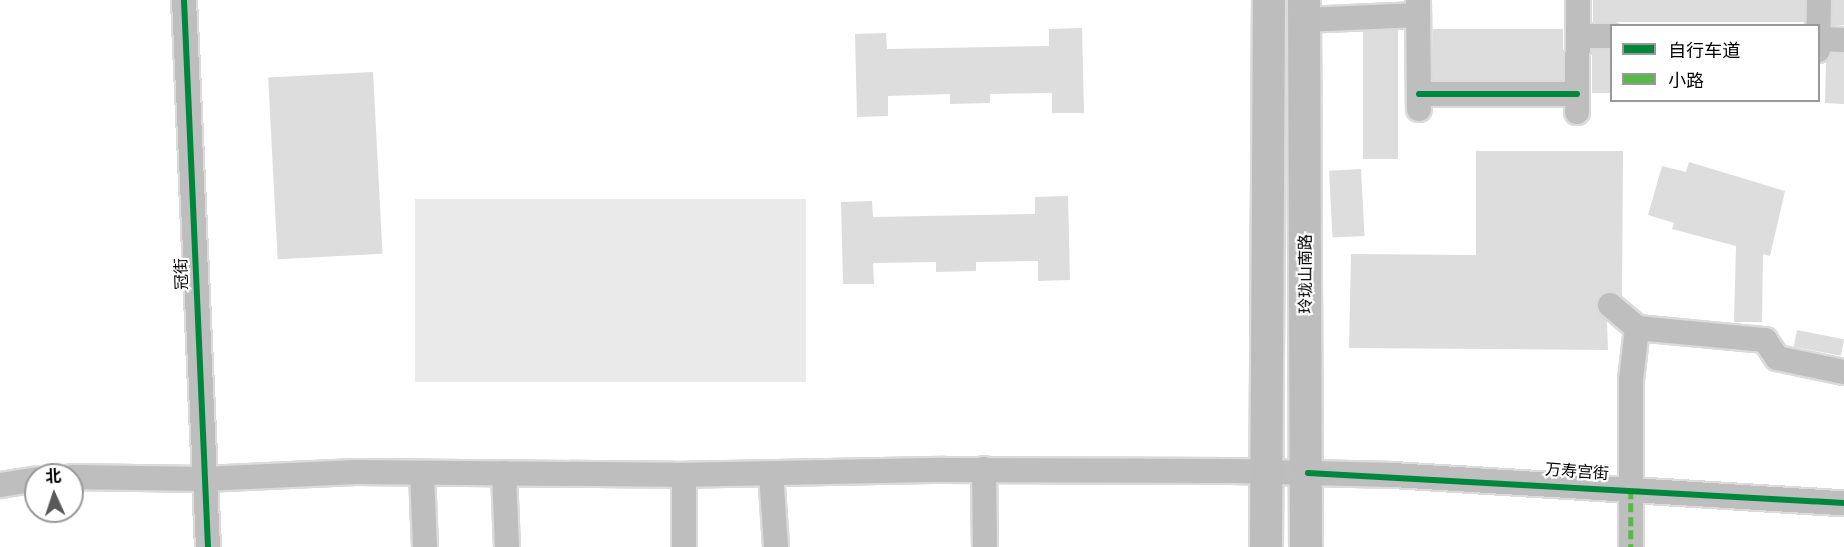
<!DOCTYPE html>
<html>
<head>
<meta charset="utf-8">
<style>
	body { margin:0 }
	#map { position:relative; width:1844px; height:547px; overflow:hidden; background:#fff; font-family:"Nunito Sans","Noto Sans SC",sans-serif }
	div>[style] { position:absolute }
	.green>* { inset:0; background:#eaeaea; transform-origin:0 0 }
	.building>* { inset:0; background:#ddd; transform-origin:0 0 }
	.roads { filter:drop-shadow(2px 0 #dbdbdb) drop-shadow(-2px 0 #dbdbdb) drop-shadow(0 2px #dbdbdb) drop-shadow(0 -2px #dbdbdb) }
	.minor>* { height:24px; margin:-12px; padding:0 12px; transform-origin:12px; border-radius:12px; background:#bebebe }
	.major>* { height:32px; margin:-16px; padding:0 16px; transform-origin:16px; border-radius:16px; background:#bdbdbd }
	.quiet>* { height:4.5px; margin-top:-2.25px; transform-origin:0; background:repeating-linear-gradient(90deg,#58b947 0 9px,transparent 0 13.5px) }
	.cycleway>* { height:6px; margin:-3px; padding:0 3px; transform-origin:3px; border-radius:3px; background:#00873e }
	span { translate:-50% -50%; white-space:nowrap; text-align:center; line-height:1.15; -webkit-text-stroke:4.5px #fff; paint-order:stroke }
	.street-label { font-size:16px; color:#000 }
	.legend { position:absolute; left:1610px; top:24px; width:210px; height:78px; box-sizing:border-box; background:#fff; border:2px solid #999; margin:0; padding:8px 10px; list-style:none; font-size:18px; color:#000 }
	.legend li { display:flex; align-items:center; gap:12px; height:30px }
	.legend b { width:30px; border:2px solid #999 }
	.north { position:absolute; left:24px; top:463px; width:60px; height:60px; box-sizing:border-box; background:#fff; border:2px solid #999; border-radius:50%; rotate:357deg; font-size:16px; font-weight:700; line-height:24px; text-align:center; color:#000 }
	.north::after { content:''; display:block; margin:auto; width:21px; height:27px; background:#595959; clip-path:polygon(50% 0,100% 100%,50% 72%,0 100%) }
</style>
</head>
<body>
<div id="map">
	<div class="green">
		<div style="left:806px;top:199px;width:183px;height:391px;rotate:90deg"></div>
	</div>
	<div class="building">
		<div style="left:1593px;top:0;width:212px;height:22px"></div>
		<div style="left:1833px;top:0;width:11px;height:25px"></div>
		<div style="clip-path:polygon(1082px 28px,1084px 113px,1052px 113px,1052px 93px,990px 94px,990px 103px,950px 104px,950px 94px,888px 96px,888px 116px,857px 117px,855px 34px,886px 33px,887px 49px,1049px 46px,1049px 29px)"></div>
		<div style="left:1433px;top:29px;width:130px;height:51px"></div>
		<div style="left:1398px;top:30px;width:129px;height:35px;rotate:90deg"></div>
		<div style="left:1592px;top:50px;width:19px;height:43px"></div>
		<div style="clip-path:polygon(1831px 54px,1844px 54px,1844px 104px,1825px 103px,1826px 62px)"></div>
		<div style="left:373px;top:72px;width:182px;height:105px;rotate:87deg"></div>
		<div style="clip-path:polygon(1476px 151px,1623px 151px,1622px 296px,1606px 291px,1596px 303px,1597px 310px,1607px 321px,1608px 350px,1349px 348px,1351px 254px,1476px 255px)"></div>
		<div style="clip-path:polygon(1689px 162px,1785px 191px,1770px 256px,1763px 254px,1762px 322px,1734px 322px,1736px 246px,1672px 229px,1674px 223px,1648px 215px,1662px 166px,1686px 172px)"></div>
		<div style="left:1361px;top:169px;width:67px;height:32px;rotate:87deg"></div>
		<div style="clip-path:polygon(1068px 196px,1070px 280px,1038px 281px,1038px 261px,976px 262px,976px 271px,936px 272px,936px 262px,873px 263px,874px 284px,843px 284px,841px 202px,872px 201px,873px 217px,1035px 214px,1035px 197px)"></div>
		<div style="left:1797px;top:330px;width:48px;height:17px;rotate:11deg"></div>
	</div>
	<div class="roads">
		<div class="minor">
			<div style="left:184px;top:0;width:548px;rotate:87.49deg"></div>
			<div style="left:1418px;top:0;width:109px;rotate:89.5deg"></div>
			<div style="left:1304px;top:20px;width:114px;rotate:-2.5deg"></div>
			<div style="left:1578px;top:36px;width:34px"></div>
			<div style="left:1818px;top:39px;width:26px;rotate:2deg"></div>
			<div style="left:1818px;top:50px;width:50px;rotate:-88.9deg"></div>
			<div style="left:1419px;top:94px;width:158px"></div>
			<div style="left:1577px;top:112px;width:112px;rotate:-89.5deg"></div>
			<div style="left:1610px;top:305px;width:35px;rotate:40deg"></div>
			<div style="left:1637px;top:328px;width:129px;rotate:5.4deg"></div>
			<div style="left:1765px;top:340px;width:22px;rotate:56deg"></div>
			<div style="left:1777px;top:358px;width:68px;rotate:11.8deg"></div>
			<div style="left:984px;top:469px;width:78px;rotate:89.3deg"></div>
			<div style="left:422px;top:473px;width:74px;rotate:87.7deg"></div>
			<div style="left:504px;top:473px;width:74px;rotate:87.7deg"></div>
			<div style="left:771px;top:473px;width:74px;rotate:86.1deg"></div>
			<div style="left:684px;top:475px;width:72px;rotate:90deg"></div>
			<div style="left:72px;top:477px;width:132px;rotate:0.9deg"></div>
			<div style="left:204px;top:479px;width:152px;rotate:-2.6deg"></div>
			<div style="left:356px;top:472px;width:318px;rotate:0.5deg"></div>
			<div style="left:674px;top:475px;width:270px;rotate:-1.1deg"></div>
			<div style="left:944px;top:470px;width:287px;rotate:0.2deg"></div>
			<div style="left:1231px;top:471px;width:162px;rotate:1.4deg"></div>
			<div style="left:1393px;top:475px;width:452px;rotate:3.6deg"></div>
			<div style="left:0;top:485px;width:36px;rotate:-9deg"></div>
			<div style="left:1631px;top:547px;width:167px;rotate:-90deg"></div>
			<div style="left:1631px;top:380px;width:52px;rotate:-83.4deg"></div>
		</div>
		<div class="major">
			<div style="left:1304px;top:0;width:547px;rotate:89.79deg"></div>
			<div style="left:1266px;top:547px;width:547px;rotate:-89.69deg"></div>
		</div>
	</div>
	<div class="quiet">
		<div style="left:1631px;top:490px;width:57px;rotate:90deg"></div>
	</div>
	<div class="cycleway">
		<div style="left:184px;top:0;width:548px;rotate:87.49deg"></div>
		<div style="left:1419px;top:94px;width:158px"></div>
		<div style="left:1308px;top:473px;width:537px;rotate:3.2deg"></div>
	</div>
	<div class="street-label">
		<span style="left:182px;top:274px;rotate:-92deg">冠街</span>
		<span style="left:1306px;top:274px;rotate:-90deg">玲珑山南路</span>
		<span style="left:1577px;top:472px;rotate:4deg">万寿宫街</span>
	</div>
	<ul class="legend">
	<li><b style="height:8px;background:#00873e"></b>自行车道</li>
	<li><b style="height:8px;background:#58b947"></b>小路</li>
	</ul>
	<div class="north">北</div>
</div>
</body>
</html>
